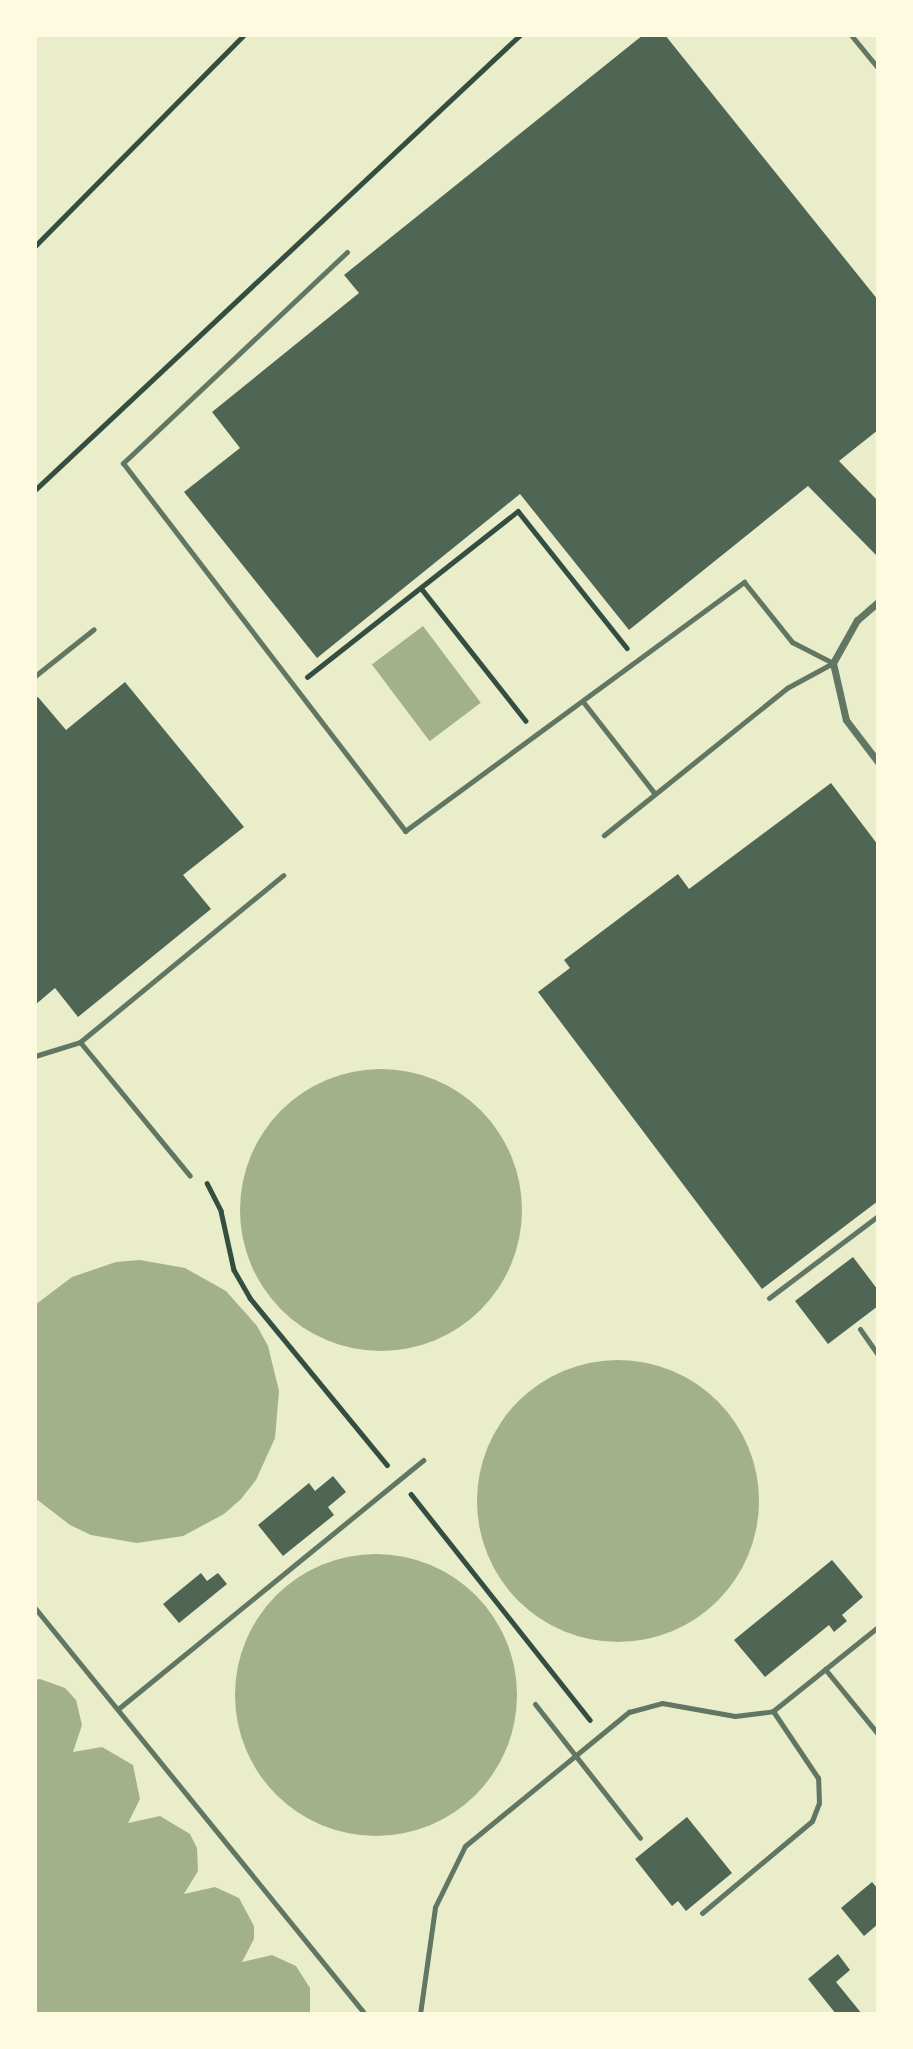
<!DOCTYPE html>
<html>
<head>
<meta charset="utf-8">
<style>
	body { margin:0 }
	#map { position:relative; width:913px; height:2049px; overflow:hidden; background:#e9edc9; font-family:"Space Grotesk",sans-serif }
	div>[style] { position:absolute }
	.water>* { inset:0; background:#a3b18a; transform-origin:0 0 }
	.round { border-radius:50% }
	.building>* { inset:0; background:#4f6655 }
	.path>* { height:4.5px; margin:-2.25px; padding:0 2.25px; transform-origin:2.25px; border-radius:2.25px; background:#344e41 }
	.service>* { height:5px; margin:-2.5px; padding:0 2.5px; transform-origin:2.5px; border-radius:2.5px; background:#617663 }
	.minor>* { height:7px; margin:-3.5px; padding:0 3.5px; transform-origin:3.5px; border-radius:3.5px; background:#617663 }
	span { translate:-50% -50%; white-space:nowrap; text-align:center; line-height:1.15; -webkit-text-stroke:5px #fefae0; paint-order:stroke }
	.frame { position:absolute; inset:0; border:37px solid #fefae0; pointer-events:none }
</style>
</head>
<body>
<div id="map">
	<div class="water">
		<div style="left:423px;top:626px;width:96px;height:64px;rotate:53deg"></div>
		<div class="round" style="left:240px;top:1069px;width:282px;height:282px"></div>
		<div style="clip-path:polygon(140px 1260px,185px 1268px,226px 1291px,257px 1326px,268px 1346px,279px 1391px,275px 1438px,256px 1480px,241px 1499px,224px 1514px,183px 1536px,137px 1543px,91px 1535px,70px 1525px,35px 1498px,35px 1305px,72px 1277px,116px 1262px)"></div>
		<div class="round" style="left:477px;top:1360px;width:282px;height:282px"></div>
		<div class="round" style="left:235px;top:1554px;width:282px;height:282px"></div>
		<div style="clip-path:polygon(40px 1679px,65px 1688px,76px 1700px,82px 1725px,73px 1752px,102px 1747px,133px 1765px,140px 1799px,128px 1823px,160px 1816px,190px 1834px,197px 1848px,198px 1871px,184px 1894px,215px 1887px,239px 1898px,254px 1926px,254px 1939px,242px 1962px,272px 1955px,296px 1966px,310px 1988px,310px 2014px,35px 2014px,35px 1680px)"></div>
	</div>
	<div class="building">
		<div style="clip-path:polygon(643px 35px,665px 35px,878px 300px,878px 430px,839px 461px,878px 501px,878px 557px,808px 486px,629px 630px,520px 494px,317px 658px,184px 492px,240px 448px,212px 412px,359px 293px,344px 275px)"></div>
		<div style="clip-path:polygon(125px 682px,244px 827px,183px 875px,211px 909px,78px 1017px,55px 988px,35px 1005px,35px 699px,38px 697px,66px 730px)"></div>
		<div style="clip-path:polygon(831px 783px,878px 845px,878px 1201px,762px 1289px,538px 992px,570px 968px,564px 960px,678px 874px,689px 889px)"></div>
		<div style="clip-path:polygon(853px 1257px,878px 1290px,878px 1306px,828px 1344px,795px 1301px)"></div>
		<div style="clip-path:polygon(333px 1476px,346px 1492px,328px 1507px,334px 1515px,283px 1556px,258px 1525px,309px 1483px,315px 1491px)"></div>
		<div style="clip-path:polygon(832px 1560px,863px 1597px,842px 1615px,847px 1621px,834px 1632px,829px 1625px,765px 1677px,734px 1640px)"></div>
		<div style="clip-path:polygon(201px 1573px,207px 1581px,218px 1573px,227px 1584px,179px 1623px,163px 1604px)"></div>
		<div style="clip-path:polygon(687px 1817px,732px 1873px,686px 1911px,678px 1901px,672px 1906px,635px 1859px)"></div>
		<div style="clip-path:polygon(872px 1882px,878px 1889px,878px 1924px,864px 1936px,841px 1908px)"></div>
		<div style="clip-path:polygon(838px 1954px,850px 1970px,836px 1982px,862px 2014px,836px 2014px,808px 1979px)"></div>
	</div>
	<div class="path">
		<div style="left:35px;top:246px;width:297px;rotate:-45.3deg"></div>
		<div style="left:35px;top:490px;width:665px;rotate:-43.17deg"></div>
		<div style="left:421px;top:588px;width:169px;rotate:51.7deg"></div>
		<div style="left:307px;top:677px;width:268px;rotate:-38.2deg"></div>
		<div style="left:518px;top:511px;width:175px;rotate:51.5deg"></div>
		<div style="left:207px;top:1183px;width:31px;rotate:63deg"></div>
		<div style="left:221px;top:1211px;width:60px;rotate:77.6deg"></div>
		<div style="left:234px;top:1270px;width:32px;rotate:60deg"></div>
		<div style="left:250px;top:1298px;width:216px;rotate:50.6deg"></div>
		<div style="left:411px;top:1494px;width:288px;rotate:51.6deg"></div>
	</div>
	<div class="service">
		<div style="left:851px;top:35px;width:43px;rotate:50.7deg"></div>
		<div style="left:347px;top:252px;width:308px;rotate:136.7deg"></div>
		<div style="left:123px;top:463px;width:464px;rotate:52.5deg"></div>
		<div style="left:405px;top:831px;width:421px;rotate:-36.3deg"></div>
		<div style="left:744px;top:582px;width:77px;rotate:51.3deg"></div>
		<div style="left:792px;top:642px;width:46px;rotate:27.1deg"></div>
		<div style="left:833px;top:663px;width:52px;rotate:151.5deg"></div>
		<div style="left:787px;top:688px;width:235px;rotate:141.2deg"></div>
		<div style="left:35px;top:676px;width:75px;rotate:-38.5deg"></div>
		<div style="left:584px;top:703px;width:115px;rotate:52deg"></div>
		<div style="left:80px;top:1042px;width:263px;rotate:-39.4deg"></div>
		<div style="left:35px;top:1056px;width:47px;rotate:-17.3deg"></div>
		<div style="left:80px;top:1042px;width:173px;rotate:50.6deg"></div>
		<div style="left:769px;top:1298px;width:136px;rotate:-37deg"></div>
		<div style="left:860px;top:1329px;width:32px;rotate:55deg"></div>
		<div style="left:35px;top:1608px;width:523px;rotate:50.9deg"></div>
		<div style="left:825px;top:1669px;width:84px;rotate:50.8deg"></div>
		<div style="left:535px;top:1704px;width:170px;rotate:51.9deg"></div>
		<div style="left:118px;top:1709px;width:394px;rotate:-39.2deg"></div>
		<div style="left:702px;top:1913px;width:143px;rotate:-39.9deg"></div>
		<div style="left:812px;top:1821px;width:19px;rotate:-69deg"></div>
		<div style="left:819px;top:1803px;width:25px;rotate:-92deg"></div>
		<div style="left:818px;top:1778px;width:81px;rotate:-123.9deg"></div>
		<div style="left:420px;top:2014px;width:108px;rotate:-82deg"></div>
		<div style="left:435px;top:1907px;width:68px;rotate:-63.8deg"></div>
		<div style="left:465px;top:1846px;width:212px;rotate:-39.3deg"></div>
		<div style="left:629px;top:1712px;width:34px;rotate:-15deg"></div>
		<div style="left:662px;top:1703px;width:74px;rotate:10.1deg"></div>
		<div style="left:735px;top:1716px;width:38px;rotate:-7deg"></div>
		<div style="left:773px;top:1711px;width:134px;rotate:-38.7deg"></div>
	</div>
	<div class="minor">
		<div style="left:878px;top:602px;width:28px;rotate:139deg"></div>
		<div style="left:857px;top:620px;width:49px;rotate:119.2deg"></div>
		<div style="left:833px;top:663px;width:58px;rotate:77.2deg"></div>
		<div style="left:846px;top:720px;width:53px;rotate:52.7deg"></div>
	</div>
	<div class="frame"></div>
</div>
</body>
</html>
